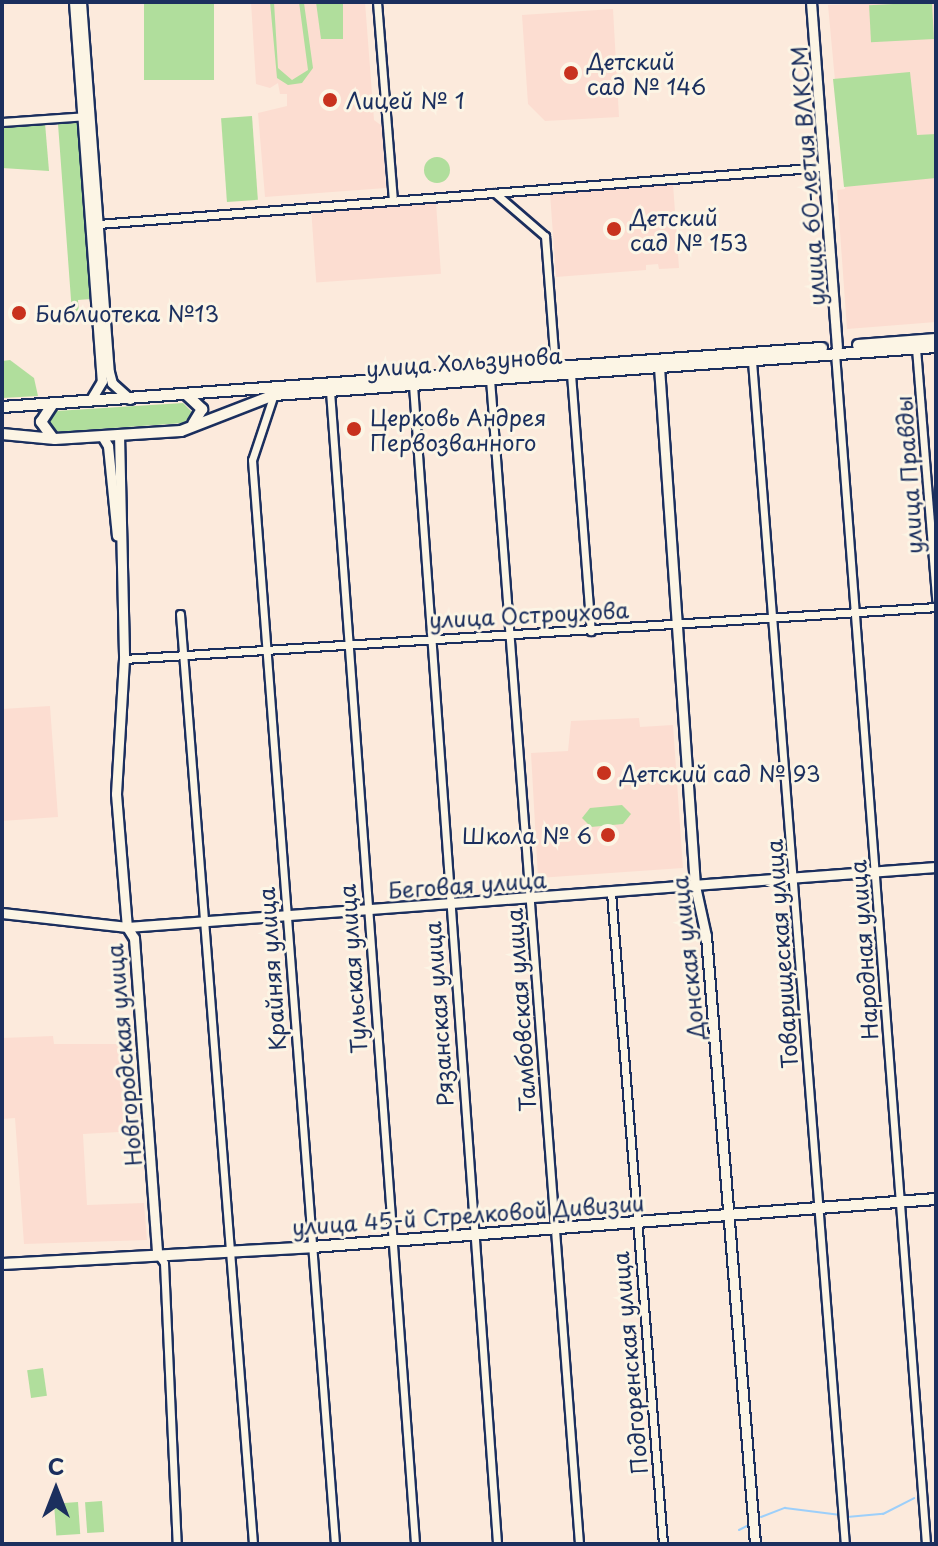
<!DOCTYPE html>
<html>
<head>
<meta charset="utf-8">
<style>
	body { margin:0 }
	#map { position:relative; width:938px; height:1546px; overflow:hidden; background:#fceadc; font-family:"Playpen Sans",sans-serif }
	div>[style] { position:absolute }
	.built>* { inset:0; background:#fcddd1; transform-origin:0 0 }
	.green>* { inset:0; background:#b0de9c; transform-origin:0 0 }
	.round { border-radius:50% }
	.stream>* { height:2px; margin:-1px; padding:0 1px; transform-origin:1px; border-radius:1px; background:#9dcffa }
	.roads { filter:drop-shadow(2px 0 #1b2f5e) drop-shadow(-2px 0 #1b2f5e) drop-shadow(0 2px #1b2f5e) drop-shadow(0 -2px #1b2f5e) }
	.minor>* { height:7px; margin:-3.5px; padding:0 3.5px; transform-origin:3.5px; border-radius:3.5px; background:#fcf5e5 }
	.tertiary>* { height:9px; margin:-4.5px; padding:0 4.5px; transform-origin:4.5px; border-radius:4.5px; background:#fcf5e5 }
	.secondary>* { height:10px; margin:-5px; padding:0 5px; transform-origin:5px; border-radius:5px; background:#fcf5e5 }
	.dots>* { width:22px; height:22px; translate:-50% -50%; box-sizing:border-box; border:4px solid #fcf5e5; border-radius:50% }
	span { translate:-50% -50%; white-space:nowrap; text-align:center; line-height:1.15; -webkit-text-stroke:6px #fcf5e5; paint-order:stroke }
	.poi-label { font-size:22px; color:#1b2f5e }
	.left { translate:0 -50%; text-align:left }
	.right { translate:-100% -50%; text-align:right }
	.street-label { font-size:22px; color:#1b2f5e }
	.frame { position:absolute; inset:0; border:4px solid #1b2f5e; pointer-events:none }
	.north { position:absolute; left:16px; top:1450px; width:80px; height:80px; -webkit-text-stroke:6px #fcf5e5; paint-order:stroke; rotate:0deg; font-size:22px; font-weight:700; line-height:32px; text-align:center; color:#1b2f5e }
	.north::after { content:''; display:block; margin:auto; width:28px; height:36px; background:#1b2f5e; clip-path:polygon(50% 0,100% 100%,50% 72%,0 100%) }
</style>
</head>
<body>
<div id="map">
	<div class="built">
		<div style="clip-path:polygon(251px 2px,365px 2px,374px 120px,382px 126px,386px 188px,265px 197px,258px 113px,287px 106px,287px 94px,280px 94px,278px 83px,270px 88px,256px 84px)"></div>
		<div style="clip-path:polygon(936px 2px,936px 322px,847px 329px,837px 190px,845px 189px,828px 5px)"></div>
		<div style="clip-path:polygon(613px 9px,619px 117px,545px 121px,528px 104px,522px 15px)"></div>
		<div style="clip-path:polygon(673px 184px,679px 268px,659px 269px,658px 264px,646px 265px,646px 270px,556px 277px,550px 193px)"></div>
		<div style="left:436px;top:203px;width:71px;height:125px;rotate:86deg"></div>
		<div style="clip-path:polygon(50px 706px,58px 817px,2px 821px,2px 709px)"></div>
		<div style="clip-path:polygon(639px 718px,640px 727px,673px 725px,683px 868px,538px 878px,531px 753px,568px 751px,571px 721px)"></div>
		<div style="clip-path:polygon(53px 1036px,54px 1044px,132px 1044px,137px 1131px,83px 1134px,87px 1205px,144px 1203px,147px 1240px,24px 1244px,15px 1118px,2px 1119px,2px 1038px)"></div>
	</div>
	<div class="green">
		<div style="left:144px;top:2px;width:70px;height:78px"></div>
		<div style="clip-path:polygon(270px 2px,274px 2px,278px 68px,292px 80px,308px 70px,299px 2px,304px 3px,313px 68px,302px 83px,288px 85px,277px 78px)"></div>
		<div style="clip-path:polygon(316px 2px,343px 2px,343px 39px,321px 39px)"></div>
		<div style="left:932px;top:2px;width:37px;height:63px;rotate:87deg"></div>
		<div style="clip-path:polygon(910px 72px,917px 135px,936px 134px,936px 178px,844px 187px,833px 79px)"></div>
		<div style="left:252px;top:116px;width:84px;height:31px;rotate:86deg"></div>
		<div style="clip-path:polygon(45px 123px,49px 171px,2px 168px,2px 126px)"></div>
		<div style="clip-path:polygon(78px 123px,91px 299px,78px 300px,79px 313px,72px 313px,58px 124px)"></div>
		<div class="round" style="left:424px;top:157px;width:26px;height:26px"></div>
		<div style="clip-path:polygon(10px 360px,34px 378px,38px 396px,2px 398px,2px 361px)"></div>
		<div style="clip-path:polygon(183px 403px,193px 413px,184px 423px,56px 432px,46px 418px,56px 411px)"></div>
		<div style="clip-path:polygon(622px 805px,631px 814px,623px 824px,591px 827px,582px 818px,590px 808px)"></div>
		<div style="left:43px;top:1368px;width:28px;height:16px;rotate:82deg"></div>
		<div style="left:102px;top:1501px;width:31px;height:17px;rotate:86deg"></div>
		<div style="left:78px;top:1502px;width:32px;height:24px;rotate:86deg"></div>
	</div>
	<div class="stream">
		<div style="left:761px;top:1517px;width:26px;rotate:-21deg"></div>
		<div style="left:785px;top:1508px;width:56px;rotate:7.1deg"></div>
		<div style="left:847px;top:1517px;width:36px;rotate:-5deg"></div>
		<div style="left:883px;top:1514px;width:35px;rotate:-27deg"></div>
		<div style="left:739px;top:1530px;width:9px;rotate:-27deg"></div>
	</div>
	<div class="roads">
		<div class="minor">
			<div style="left:377px;top:2px;width:199px;rotate:85.4deg"></div>
			<div style="left:2px;top:122px;width:86px;rotate:-4deg"></div>
			<div style="left:495px;top:193px;width:66px;rotate:40.7deg"></div>
			<div style="left:545px;top:236px;width:130px;rotate:85.6deg"></div>
			<div style="left:98px;top:224px;width:728px;rotate:-4.49deg"></div>
			<div style="left:916px;top:348px;width:252px;rotate:85.4deg"></div>
			<div style="left:835px;top:353px;width:1194px;rotate:85.63deg"></div>
			<div style="left:752px;top:361px;width:1187px;rotate:85.51deg"></div>
			<div style="left:571px;top:374px;width:258px;rotate:85.6deg"></div>
			<div style="left:490px;top:379px;width:1168px;rotate:85.63deg"></div>
			<div style="left:413px;top:385px;width:1162px;rotate:85.85deg"></div>
			<div style="left:330px;top:391px;width:1156px;rotate:85.78deg"></div>
			<div style="left:273px;top:397px;width:66px;rotate:108.4deg"></div>
			<div style="left:252px;top:460px;width:1087px;rotate:85.62deg"></div>
			<div style="left:180px;top:614px;width:933px;rotate:85.51deg"></div>
			<div style="left:124px;top:659px;width:814px;rotate:-3.66deg"></div>
			<div style="left:611px;top:892px;width:654px;rotate:85.44deg"></div>
			<div style="left:157px;top:1253px;width:12px;rotate:55deg"></div>
			<div style="left:164px;top:1263px;width:281px;rotate:87.4deg"></div>
		</div>
		<div class="tertiary">
			<div style="left:74px;top:2px;width:380px;rotate:85.8deg"></div>
			<div style="left:102px;top:381px;width:23px;rotate:121deg"></div>
			<div style="left:81px;top:2px;width:371px;rotate:85.7deg"></div>
			<div style="left:109px;top:372px;width:11px;rotate:75deg"></div>
			<div style="left:112px;top:383px;width:24px;rotate:42deg"></div>
			<div style="left:811px;top:2px;width:346px;rotate:85.7deg"></div>
			<div style="left:659px;top:367px;width:520px;rotate:86.03deg"></div>
			<div style="left:695px;top:886px;width:51px;rotate:77.6deg"></div>
			<div style="left:706px;top:936px;width:610px;rotate:85.39deg"></div>
			<div style="left:119px;top:434px;width:225px;rotate:88.7deg"></div>
			<div style="left:124px;top:659px;width:135px;rotate:93.4deg"></div>
			<div style="left:116px;top:794px;width:133px;rotate:85.3deg"></div>
			<div style="left:127px;top:927px;width:13px;rotate:58deg"></div>
			<div style="left:134px;top:938px;width:316px;rotate:85.8deg"></div>
			<div style="left:102px;top:436px;width:12px;rotate:59deg"></div>
			<div style="left:108px;top:446px;width:90px;rotate:84.3deg"></div>
			<div style="left:2px;top:913px;width:126px;rotate:6.4deg"></div>
			<div style="left:127px;top:927px;width:811px;rotate:-4.24deg"></div>
		</div>
		<div class="secondary">
			<div style="left:858px;top:345px;width:78px;rotate:-4.4deg"></div>
			<div style="left:187px;top:395px;width:21px;rotate:43deg"></div>
			<div style="left:202px;top:409px;width:17px;rotate:121deg"></div>
			<div style="left:2px;top:407px;width:822px;rotate:-4.12deg"></div>
			<div style="left:2px;top:434px;width:53px;rotate:5.4deg"></div>
			<div style="left:55px;top:439px;width:126px;rotate:-3.6deg"></div>
			<div style="left:181px;top:431px;width:100px;rotate:-21.2deg"></div>
			<div style="left:274px;top:395px;width:664px;rotate:-4.15deg"></div>
			<div style="left:52px;top:437px;width:19px;rotate:-126deg"></div>
			<div style="left:41px;top:422px;width:20px;rotate:-57deg"></div>
			<div style="left:2px;top:1264px;width:310px;rotate:-3.1deg"></div>
			<div style="left:312px;top:1247px;width:626px;rotate:-4.4deg"></div>
		</div>
	</div>
	<div class="dots">
		<div style="left:571px;top:73px;background:#c8321e"></div>
		<div style="left:330px;top:100px;background:#c8321e"></div>
		<div style="left:614px;top:229px;background:#c8321e"></div>
		<div style="left:19px;top:313px;background:#c8321e"></div>
		<div style="left:354px;top:429px;background:#c8321e"></div>
		<div style="left:604px;top:773px;background:#c8321e"></div>
		<div style="left:608px;top:835px;background:#c8321e"></div>
	</div>
	<div class="poi-label">
		<span class="left" style="left:587px;top:73px">Детский<br>сад № 146</span>
		<span class="left" style="left:346px;top:100px">Лицей № 1</span>
		<span class="left" style="left:630px;top:229px">Детский<br>сад № 153</span>
		<span class="left" style="left:35px;top:313px">Библиотека №13</span>
		<span class="left" style="left:370px;top:429px">Церковь Андрея<br>Первозванного</span>
		<span class="left" style="left:620px;top:773px">Детский сад № 93</span>
		<span class="right" style="left:592px;top:835px">Школа № 6</span>
	</div>
	<div class="street-label">
		<span style="left:807px;top:176px;rotate:-94deg">улица 60-летия ВЛКСМ</span>
		<span style="left:464px;top:361px;rotate:-4deg">улица Хользунова</span>
		<span style="left:908px;top:475px;rotate:-94deg">улица Правды</span>
		<span style="left:529px;top:614px;rotate:-3deg">улица Остроухова</span>
		<span style="left:467px;top:884px;rotate:-4deg">Беговая улица</span>
		<span style="left:863px;top:950px;rotate:-94deg">Народная улица</span>
		<span style="left:781px;top:954px;rotate:-94deg">Товарищеская улица</span>
		<span style="left:687px;top:958px;rotate:-96deg">Донская улица</span>
		<span style="left:271px;top:969px;rotate:-94deg">Крайняя улица</span>
		<span style="left:352px;top:969px;rotate:-94deg">Тульская улица</span>
		<span style="left:520px;top:1010px;rotate:-94deg">Тамбовская улица</span>
		<span style="left:438px;top:1014px;rotate:-94deg">Рязанская улица</span>
		<span style="left:123px;top:1055px;rotate:-95deg">Новгородская улица</span>
		<span style="left:468px;top:1214px;rotate:-4deg">улица 45-й Стрелковой Дивизии</span>
		<span style="left:629px;top:1363px;rotate:-95deg">Подгоренская улица</span>
	</div>
	<div class="frame"></div>
	<div class="north">С</div>
</div>
</body>
</html>
